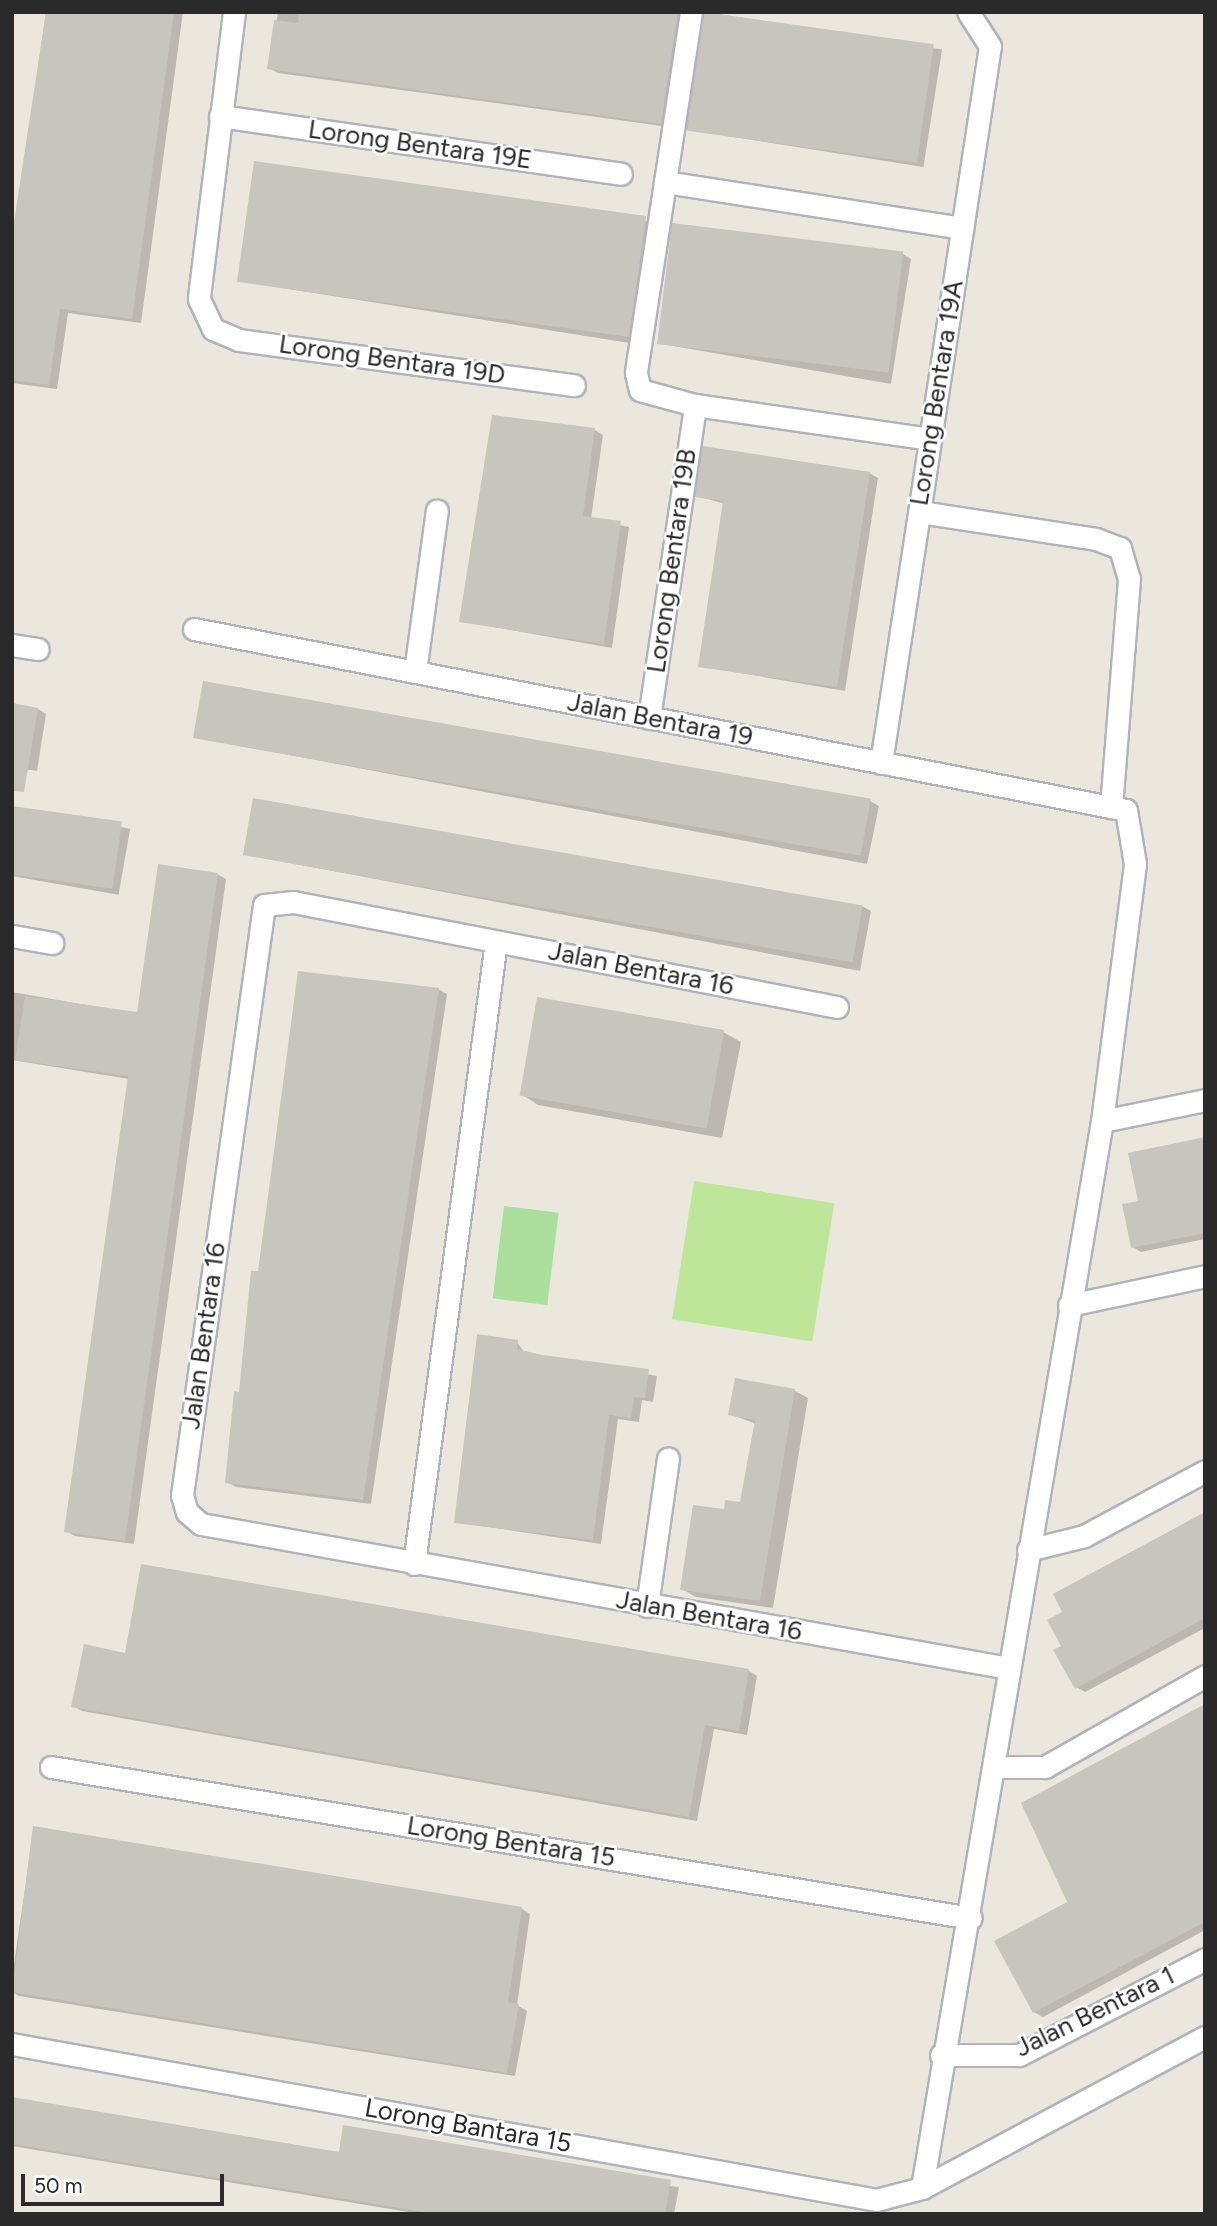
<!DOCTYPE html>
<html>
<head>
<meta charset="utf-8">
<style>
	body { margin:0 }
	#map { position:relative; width:1217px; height:2226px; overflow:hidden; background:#ebe7dd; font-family:Figtree,sans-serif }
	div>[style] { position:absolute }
	.green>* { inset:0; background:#acdf9d; transform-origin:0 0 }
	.pitch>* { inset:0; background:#bde699; transform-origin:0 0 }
	.shadow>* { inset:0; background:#0003; transform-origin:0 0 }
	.building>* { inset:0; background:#c7c5bc; transform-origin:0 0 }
	.roads { filter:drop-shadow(2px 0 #b0b2bd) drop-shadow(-2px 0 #b0b2bd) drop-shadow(0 2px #b0b2bd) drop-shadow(0 -2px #b0b2bd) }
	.minor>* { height:21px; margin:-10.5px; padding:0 10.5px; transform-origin:10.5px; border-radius:10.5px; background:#fff }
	span { translate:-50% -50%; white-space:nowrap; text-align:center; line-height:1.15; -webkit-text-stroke:5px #fff; paint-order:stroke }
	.street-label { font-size:26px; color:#2a2a2a }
	.frame { position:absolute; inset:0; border:14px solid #2a2a2a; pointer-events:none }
	.scale { position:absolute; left:21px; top:2174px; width:203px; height:32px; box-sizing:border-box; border:4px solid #2a2a2a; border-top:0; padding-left:9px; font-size:21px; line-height:24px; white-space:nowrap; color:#2a2a2a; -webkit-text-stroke:5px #fff; paint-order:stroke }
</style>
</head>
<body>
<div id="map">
	<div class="green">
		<div style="left:504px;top:1206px;width:55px;height:93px;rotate:7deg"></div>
	</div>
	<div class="pitch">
		<div style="left:694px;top:1181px;width:142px;height:140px;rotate:9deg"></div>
	</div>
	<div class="shadow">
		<div style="clip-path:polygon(46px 12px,183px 12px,141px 323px,68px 313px,57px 389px,12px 383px,12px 250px)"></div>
		<div style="clip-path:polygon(278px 12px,688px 12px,669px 127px,278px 73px,269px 68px)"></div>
		<div style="left:705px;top:12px;width:240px;height:119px;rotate:9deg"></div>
		<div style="clip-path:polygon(646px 221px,654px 226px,636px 344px,239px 281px)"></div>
		<div style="clip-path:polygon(903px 254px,911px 259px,891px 384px,656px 343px)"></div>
		<div style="clip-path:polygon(595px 430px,603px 435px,591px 519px,629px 527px,612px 648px,461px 621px)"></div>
		<div style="clip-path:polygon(869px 473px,878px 478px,845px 691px,700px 666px,725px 504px,697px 496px)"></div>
		<div style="clip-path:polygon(38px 709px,46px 714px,37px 771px,12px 767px)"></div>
		<div style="clip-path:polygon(194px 737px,870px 801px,879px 806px,867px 864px)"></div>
		<div style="left:12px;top:808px;width:120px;height:67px;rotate:10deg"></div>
		<div style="clip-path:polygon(244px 854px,862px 906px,871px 911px,860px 971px)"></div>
		<div style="clip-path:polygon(217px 874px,226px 879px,134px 1544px,75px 1536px,66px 1531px,129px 1079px,12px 1060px,12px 992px,138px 1014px)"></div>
		<div style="clip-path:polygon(438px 989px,447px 994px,371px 1504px,236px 1487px,227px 1482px,260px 1273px)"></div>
		<div style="clip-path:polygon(723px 1032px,741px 1042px,722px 1138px,538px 1105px,521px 1094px)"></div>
		<div style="clip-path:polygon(1205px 1139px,1205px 1239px,1141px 1252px,1133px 1247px,1140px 1203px)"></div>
		<div style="clip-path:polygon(517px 1342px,525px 1353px,657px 1376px,653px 1402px,642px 1400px,639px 1422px,618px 1419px,601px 1544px,456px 1522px)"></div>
		<div style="clip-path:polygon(795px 1391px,808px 1398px,773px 1608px,696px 1597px,682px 1589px,725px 1511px,741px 1504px,756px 1424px,730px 1414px)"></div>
		<div style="clip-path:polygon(1205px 1515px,1205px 1628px,1085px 1692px,1076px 1687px,1063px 1647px,1064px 1613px)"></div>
		<div style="clip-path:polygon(143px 1566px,749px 1671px,757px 1676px,747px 1735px,714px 1729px,697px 1821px,82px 1711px,73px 1706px,127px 1655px)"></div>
		<div style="clip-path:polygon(1205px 1706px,1205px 1930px,1043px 2017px,1034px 2012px,1069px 1903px)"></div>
		<div style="clip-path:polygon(34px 1828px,522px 1909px,530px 1914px,517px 2005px,527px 2011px,515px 2076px,19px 1996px,12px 1992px,12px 1977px)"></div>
		<div style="clip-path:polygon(12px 2099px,340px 2154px,679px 2187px,674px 2214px,420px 2214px,12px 2146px)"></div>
	</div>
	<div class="building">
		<div style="clip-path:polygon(46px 12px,174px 12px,132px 319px,60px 309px,49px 385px,12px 380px,12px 235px)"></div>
		<div style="clip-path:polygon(299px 12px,678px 12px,661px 124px,267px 69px,274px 20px,298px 23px)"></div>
		<div style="left:704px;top:12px;width:232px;height:120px;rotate:8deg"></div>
		<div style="left:254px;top:161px;width:396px;height:122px;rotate:8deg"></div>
		<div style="left:672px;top:223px;width:233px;height:122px;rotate:7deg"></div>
		<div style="clip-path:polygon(492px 415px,595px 428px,583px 516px,621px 521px,604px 644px,459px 622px)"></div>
		<div style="clip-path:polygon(702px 446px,870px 472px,837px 687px,698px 667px,723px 501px,695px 497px)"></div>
		<div style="left:203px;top:681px;width:678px;height:58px;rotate:10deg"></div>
		<div style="clip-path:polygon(12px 703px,38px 708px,24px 792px,12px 791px)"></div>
		<div style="left:253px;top:798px;width:619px;height:58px;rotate:10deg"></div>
		<div style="left:12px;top:806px;width:111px;height:68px;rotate:8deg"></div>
		<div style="clip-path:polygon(158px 864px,218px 873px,125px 1541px,64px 1532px,128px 1076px,15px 1060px,25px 996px,137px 1012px)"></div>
		<div style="clip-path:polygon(298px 971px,439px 988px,363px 1500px,225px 1483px,234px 1391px,239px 1392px,251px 1271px,258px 1271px)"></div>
		<div style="left:537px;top:997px;width:190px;height:100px;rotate:10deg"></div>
		<div style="clip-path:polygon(1205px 1137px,1205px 1233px,1131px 1248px,1122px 1204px,1138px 1201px,1128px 1153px)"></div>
		<div style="clip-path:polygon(477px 1334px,518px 1340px,517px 1349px,542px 1355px,649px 1369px,645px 1398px,634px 1397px,631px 1418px,609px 1415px,593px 1540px,454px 1523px)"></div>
		<div style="clip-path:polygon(735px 1378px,795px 1389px,760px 1601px,680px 1590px,693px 1505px,724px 1509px,725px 1500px,740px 1502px,755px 1420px,728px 1415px)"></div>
		<div style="clip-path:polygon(1205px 1512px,1205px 1618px,1075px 1689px,1053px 1650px,1061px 1646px,1047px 1620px,1062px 1612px,1053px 1594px)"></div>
		<div style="clip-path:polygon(141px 1564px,749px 1669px,739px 1731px,705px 1725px,689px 1817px,71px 1707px,84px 1644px,125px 1653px)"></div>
		<div style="clip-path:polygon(1205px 1704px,1205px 1922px,1033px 2013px,994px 1941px,1067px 1902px,1021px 1803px)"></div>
		<div style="clip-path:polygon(33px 1826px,522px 1907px,508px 2002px,519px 2004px,507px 2073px,12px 1992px)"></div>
		<div style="clip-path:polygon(12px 2097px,339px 2152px,343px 2125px,671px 2180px,665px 2214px,435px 2214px,12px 2144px)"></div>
	</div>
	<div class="roads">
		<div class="minor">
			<div style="left:234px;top:12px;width:289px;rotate:97deg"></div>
			<div style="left:199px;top:299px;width:33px;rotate:65deg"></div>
			<div style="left:213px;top:329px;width:28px;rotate:23deg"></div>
			<div style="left:239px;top:340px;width:338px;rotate:7.7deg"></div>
			<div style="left:691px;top:12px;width:365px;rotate:98.7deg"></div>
			<div style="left:636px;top:373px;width:17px;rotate:77deg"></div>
			<div style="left:640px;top:390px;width:57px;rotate:15.3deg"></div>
			<div style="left:695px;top:405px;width:237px;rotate:8.2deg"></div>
			<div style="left:220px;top:116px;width:405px;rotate:8.2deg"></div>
			<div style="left:665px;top:182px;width:301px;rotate:8.8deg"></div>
			<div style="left:920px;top:512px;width:178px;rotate:8.7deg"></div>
			<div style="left:1096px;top:539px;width:26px;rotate:21deg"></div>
			<div style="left:1120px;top:548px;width:32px;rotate:74deg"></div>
			<div style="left:1129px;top:579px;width:229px;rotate:94.5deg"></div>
			<div style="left:194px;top:629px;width:949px;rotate:10.99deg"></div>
			<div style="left:1126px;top:810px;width:55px;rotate:80.5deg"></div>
			<div style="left:1135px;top:864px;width:259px;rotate:97.3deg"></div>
			<div style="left:1102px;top:1121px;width:1082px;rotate:99.58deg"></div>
			<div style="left:12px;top:645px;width:26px;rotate:9deg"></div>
			<div style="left:415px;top:672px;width:163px;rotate:-82.3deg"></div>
			<div style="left:649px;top:718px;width:316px;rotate:-81.6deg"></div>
			<div style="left:881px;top:763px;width:725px;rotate:-81.36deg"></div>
			<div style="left:990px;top:46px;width:40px;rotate:-122.9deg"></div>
			<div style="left:12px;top:936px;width:41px;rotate:9.9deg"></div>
			<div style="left:837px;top:1007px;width:554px;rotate:-169.08deg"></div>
			<div style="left:293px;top:902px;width:29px;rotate:174deg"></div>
			<div style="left:264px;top:905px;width:596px;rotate:97.91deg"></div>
			<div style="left:182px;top:1495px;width:18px;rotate:74deg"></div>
			<div style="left:187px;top:1512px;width:18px;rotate:41deg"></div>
			<div style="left:201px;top:1524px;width:821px;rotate:10.11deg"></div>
			<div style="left:1102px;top:1121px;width:105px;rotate:-11.5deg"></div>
			<div style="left:1069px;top:1305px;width:139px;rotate:-12deg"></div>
			<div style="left:1028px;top:1550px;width:58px;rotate:-14deg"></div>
			<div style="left:1084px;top:1536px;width:137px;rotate:-28.2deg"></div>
			<div style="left:414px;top:1564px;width:628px;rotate:-82.5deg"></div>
			<div style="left:647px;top:1606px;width:149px;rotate:-81.9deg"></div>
			<div style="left:51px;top:1767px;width:932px;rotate:9.32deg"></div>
			<div style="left:995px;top:1767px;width:50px"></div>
			<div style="left:1045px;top:1767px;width:184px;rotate:-29.6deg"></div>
			<div style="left:12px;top:2044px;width:878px;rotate:10.23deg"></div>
			<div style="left:876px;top:2200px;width:48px;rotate:-14.6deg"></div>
			<div style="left:922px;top:2188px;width:321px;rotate:-28.1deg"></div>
			<div style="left:941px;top:2055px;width:78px"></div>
			<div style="left:1019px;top:2055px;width:209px;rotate:-27.3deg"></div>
		</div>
	</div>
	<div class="street-label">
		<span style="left:420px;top:145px;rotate:8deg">Lorong Bentara 19E</span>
		<span style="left:392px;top:360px;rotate:8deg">Lorong Bentara 19D</span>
		<span style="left:937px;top:393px;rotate:-81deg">Lorong Bentara 19A</span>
		<span style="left:672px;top:561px;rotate:-82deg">Lorong Bentara 19B</span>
		<span style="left:660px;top:720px;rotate:11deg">Jalan Bentara 19</span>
		<span style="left:641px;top:969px;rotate:11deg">Jalan Bentara 16</span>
		<span style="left:204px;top:1336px;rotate:-82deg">Jalan Bentara 16</span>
		<span style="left:709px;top:1616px;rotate:10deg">Jalan Bentara 16</span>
		<span style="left:511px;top:1842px;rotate:9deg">Lorong Bentara 15</span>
		<span style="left:1095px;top:2012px;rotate:-26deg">Jalan Bentara 1</span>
		<span style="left:468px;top:2126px;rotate:10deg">Lorong Bantara 15</span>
	</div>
	<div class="frame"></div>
	<div class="scale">50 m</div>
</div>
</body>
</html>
